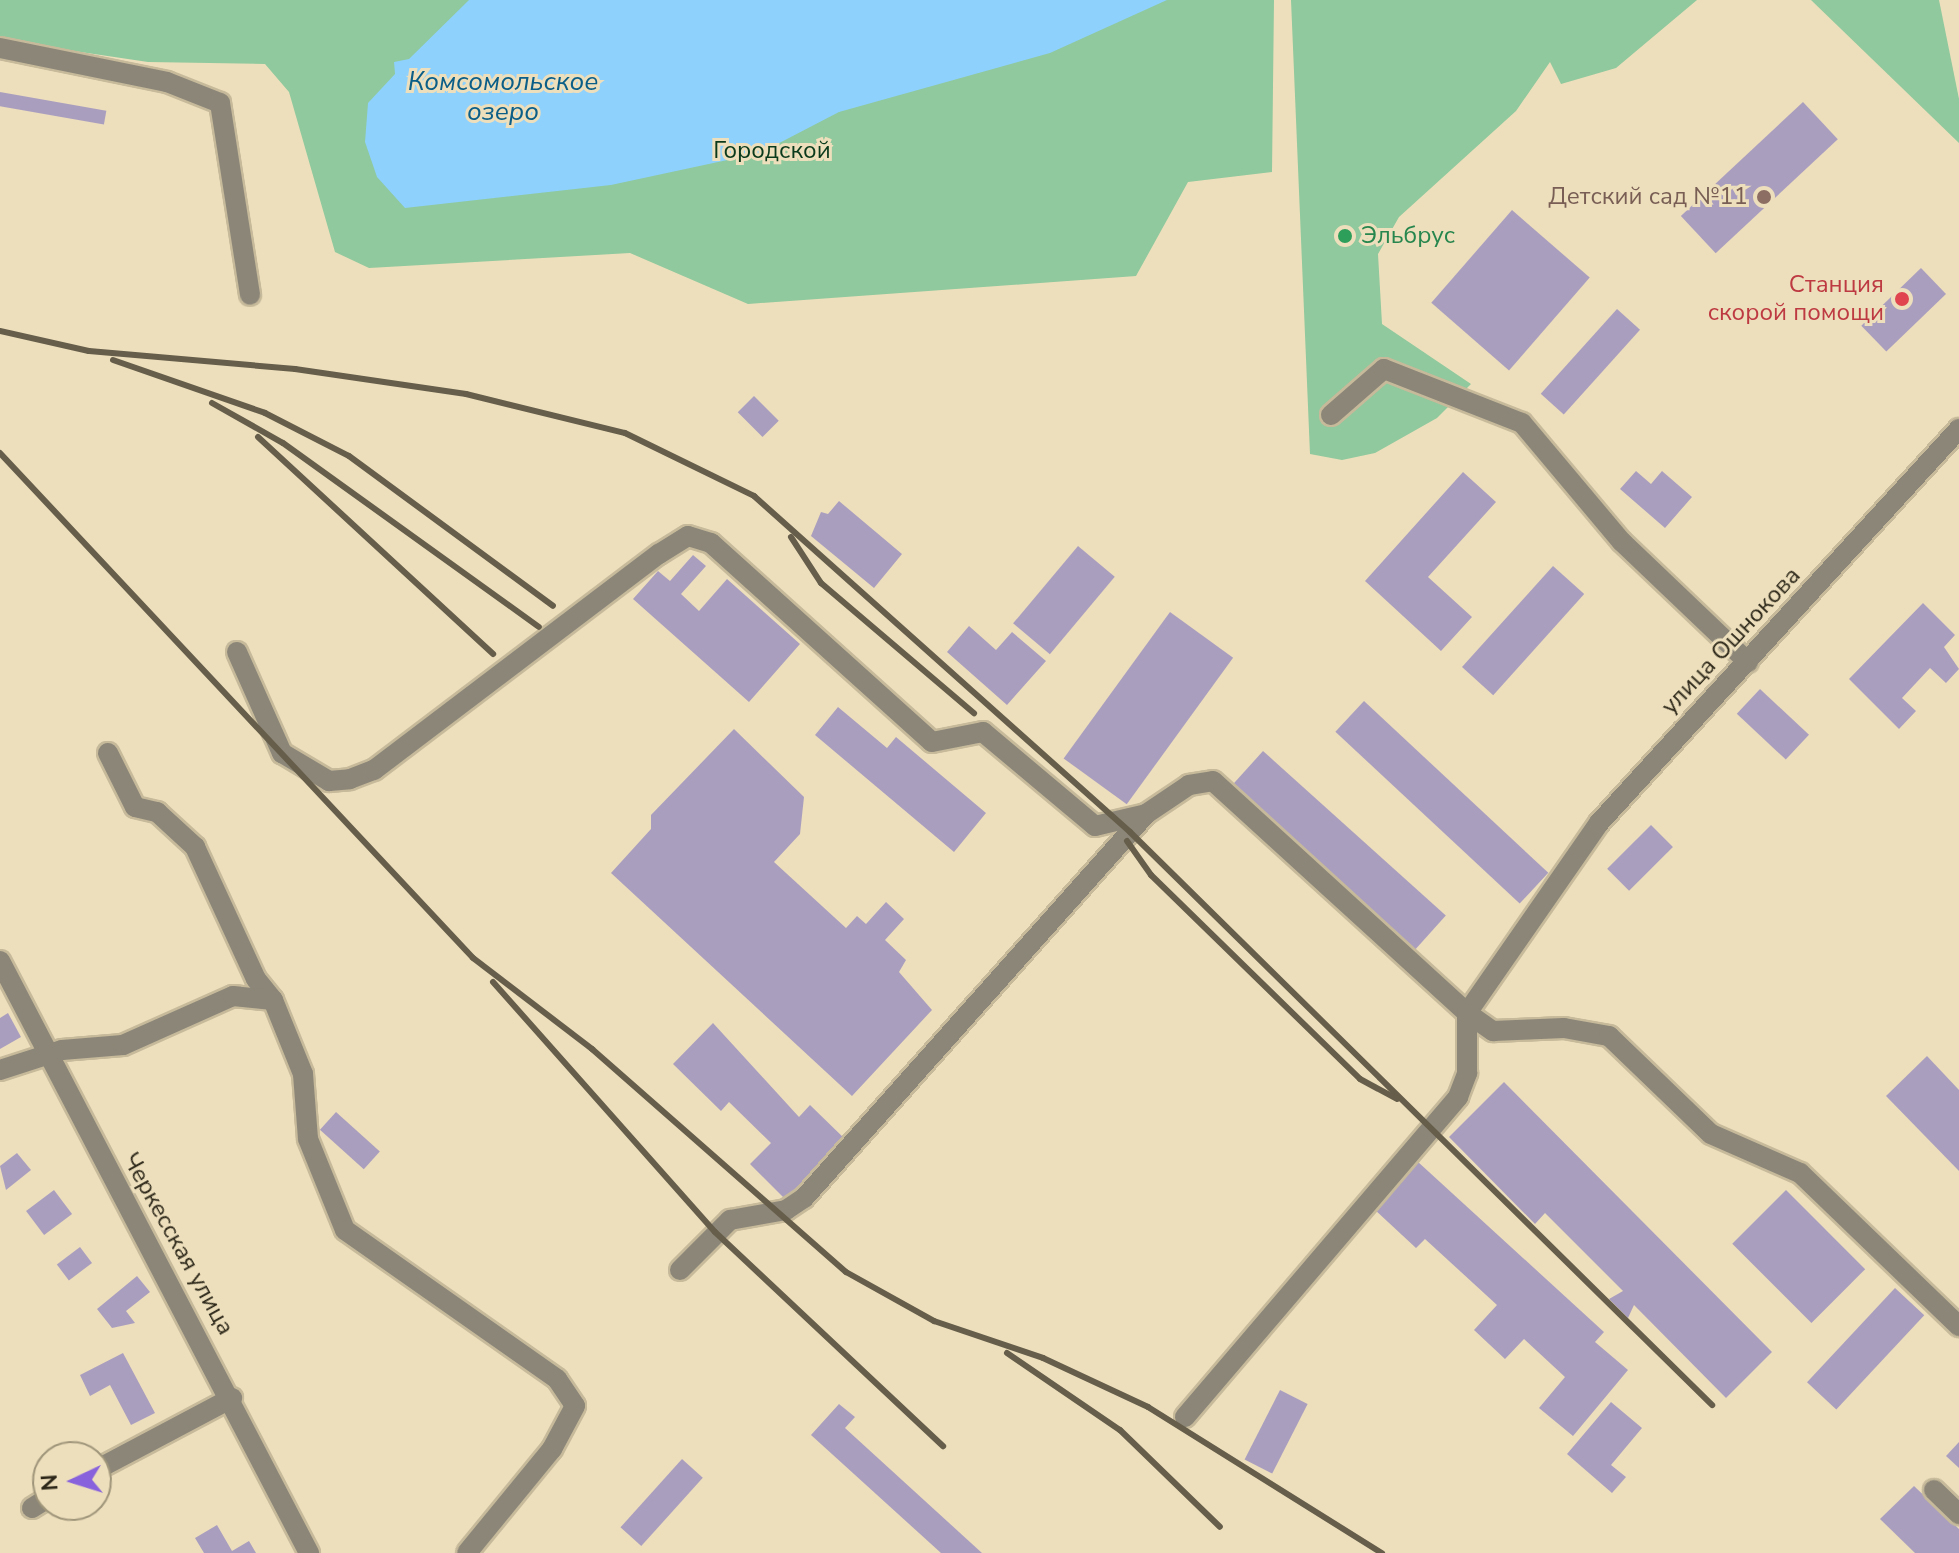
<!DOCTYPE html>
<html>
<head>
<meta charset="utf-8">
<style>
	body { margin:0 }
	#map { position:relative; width:1959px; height:1553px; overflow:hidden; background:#eddfbc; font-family:"Nunito Sans",sans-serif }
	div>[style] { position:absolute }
	.green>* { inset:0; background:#8fc99d }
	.water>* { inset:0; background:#8ed1fc }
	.building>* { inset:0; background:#aa9ebf; transform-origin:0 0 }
	.roads { filter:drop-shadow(2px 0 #c6ba9b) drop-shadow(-2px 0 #c6ba9b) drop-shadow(0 2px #c6ba9b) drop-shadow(0 -2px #c6ba9b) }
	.minor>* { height:20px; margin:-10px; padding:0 10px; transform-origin:10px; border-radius:10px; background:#8c8678 }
	.rail>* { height:6px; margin:-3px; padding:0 3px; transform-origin:3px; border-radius:3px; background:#665e4a }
	.dots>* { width:22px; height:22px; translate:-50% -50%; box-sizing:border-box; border:4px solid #eddfbc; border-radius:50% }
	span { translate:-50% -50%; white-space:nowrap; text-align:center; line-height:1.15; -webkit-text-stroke:6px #eddfbc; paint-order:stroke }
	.park-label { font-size:24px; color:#0a3a1c }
	.education-label { font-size:24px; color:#785e54 }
	.right { translate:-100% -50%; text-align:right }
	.leisure-label { font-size:24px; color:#27864d }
	.left { translate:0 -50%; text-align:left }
	.health-label { font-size:24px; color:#be3a42 }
	.street-label { font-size:24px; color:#2b2618 }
	.water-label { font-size:26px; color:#0b5e87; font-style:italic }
	.north { position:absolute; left:32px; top:1441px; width:80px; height:80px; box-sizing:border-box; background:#eddfbc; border:2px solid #9f957a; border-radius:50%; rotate:266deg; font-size:22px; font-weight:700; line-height:32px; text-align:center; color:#2b2618 }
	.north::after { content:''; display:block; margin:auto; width:28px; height:36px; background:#8762dc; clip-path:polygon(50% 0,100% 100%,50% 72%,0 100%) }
</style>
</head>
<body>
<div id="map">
	<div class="green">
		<div style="clip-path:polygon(0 0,1274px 0,1272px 172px,1188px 182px,1136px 276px,748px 304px,630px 253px,369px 268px,335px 252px,289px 92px,265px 64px,148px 62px,0 40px)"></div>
		<div style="clip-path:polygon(1291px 0,1697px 0,1616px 68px,1561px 84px,1550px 62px,1516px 111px,1399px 217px,1378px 254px,1382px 324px,1471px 384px,1437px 418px,1375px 453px,1342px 460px,1310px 454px)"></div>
		<div style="clip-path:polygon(1811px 0,1939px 0,1959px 99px,1959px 143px)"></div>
	</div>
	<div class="water">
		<div style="clip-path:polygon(469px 0,1167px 0,1050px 53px,839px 112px,760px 153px,611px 185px,405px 208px,377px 177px,365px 142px,368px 103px,395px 74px,394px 62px,409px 59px)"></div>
	</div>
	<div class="building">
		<div style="left:0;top:92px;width:108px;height:14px;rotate:10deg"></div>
		<div style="left:1803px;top:102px;width:51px;height:167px;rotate:47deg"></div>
		<div style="left:1512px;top:210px;width:103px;height:123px;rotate:41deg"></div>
		<div style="left:1921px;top:268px;width:36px;height:83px;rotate:46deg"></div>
		<div style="left:1617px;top:309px;width:31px;height:114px;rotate:42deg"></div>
		<div style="left:754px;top:396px;width:35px;height:23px;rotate:45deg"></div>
		<div style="clip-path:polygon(1636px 471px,1651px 484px,1662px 471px,1692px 497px,1665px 528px,1620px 489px)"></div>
		<div style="clip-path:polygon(1463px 472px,1496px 502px,1428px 577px,1472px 617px,1441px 651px,1365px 581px)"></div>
		<div style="clip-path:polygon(839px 501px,902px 554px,874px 588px,811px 536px,821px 512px,828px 514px)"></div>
		<div style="left:1078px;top:546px;width:48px;height:101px;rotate:40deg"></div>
		<div style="clip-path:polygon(693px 555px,706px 566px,681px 594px,699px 611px,727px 579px,800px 644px,749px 702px,633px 599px,658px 571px,670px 581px)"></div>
		<div style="left:1553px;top:566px;width:42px;height:136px;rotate:42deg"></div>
		<div style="clip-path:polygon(1923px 603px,1955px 635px,1944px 647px,1959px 669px,1946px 683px,1930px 668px,1902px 698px,1916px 711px,1899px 729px,1849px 679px)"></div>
		<div style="left:1170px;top:612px;width:78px;height:181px;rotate:36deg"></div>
		<div style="clip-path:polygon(969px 626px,996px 650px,1012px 632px,1046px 661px,1007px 705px,947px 652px)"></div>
		<div style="left:1760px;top:689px;width:67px;height:34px;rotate:43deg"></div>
		<div style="left:1364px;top:701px;width:252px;height:42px;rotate:43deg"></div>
		<div style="clip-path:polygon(838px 707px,887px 748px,896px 737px,986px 813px,954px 852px,815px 735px)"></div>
		<div style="clip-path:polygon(734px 729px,804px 797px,800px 834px,774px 862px,846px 928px,857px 916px,866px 924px,886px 902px,904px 919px,885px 940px,906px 960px,899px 972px,932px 1010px,852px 1096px,611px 873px,651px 829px,651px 815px)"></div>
		<div style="left:1263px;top:751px;width:246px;height:56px;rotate:42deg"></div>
		<div style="left:1651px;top:825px;width:31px;height:62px;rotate:45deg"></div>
		<div style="clip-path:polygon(8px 1013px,21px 1037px,0 1049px,0 1018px)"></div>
		<div style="clip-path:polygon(713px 1023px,799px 1117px,810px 1105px,847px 1141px,788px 1202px,750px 1164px,771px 1143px,729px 1102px,721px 1111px,673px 1064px)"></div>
		<div style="clip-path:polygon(1927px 1056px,1959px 1090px,1959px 1171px,1886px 1096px)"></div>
		<div style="clip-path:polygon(1504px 1082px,1772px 1352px,1726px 1398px,1634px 1305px,1628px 1318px,1609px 1299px,1623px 1291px,1545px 1213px,1535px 1224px,1449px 1137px)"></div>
		<div style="left:336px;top:1112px;width:59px;height:24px;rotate:42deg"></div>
		<div style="clip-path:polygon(17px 1153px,31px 1170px,6px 1190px,0 1166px)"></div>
		<div style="clip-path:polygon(1417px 1161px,1604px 1332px,1595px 1342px,1628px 1370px,1573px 1436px,1539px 1408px,1565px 1377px,1524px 1339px,1505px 1359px,1474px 1330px,1497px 1305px,1425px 1239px,1416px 1248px,1374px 1209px)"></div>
		<div style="left:54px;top:1190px;width:30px;height:35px;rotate:53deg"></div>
		<div style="left:1786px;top:1190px;width:112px;height:76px;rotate:45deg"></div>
		<div style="left:80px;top:1247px;width:20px;height:29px;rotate:53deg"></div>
		<div style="clip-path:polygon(137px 1276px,150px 1292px,126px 1311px,135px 1323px,112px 1328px,97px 1309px)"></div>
		<div style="left:1895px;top:1288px;width:40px;height:129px;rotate:43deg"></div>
		<div style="clip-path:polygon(123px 1353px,155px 1413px,131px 1425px,110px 1385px,90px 1396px,80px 1375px)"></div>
		<div style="left:1280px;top:1390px;width:31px;height:78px;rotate:27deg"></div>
		<div style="clip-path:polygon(1611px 1402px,1642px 1428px,1611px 1465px,1626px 1477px,1612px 1493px,1567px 1454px)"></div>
		<div style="clip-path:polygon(839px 1404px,855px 1417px,845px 1428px,982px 1553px,941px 1553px,811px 1435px)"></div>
		<div style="clip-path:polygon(1959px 1442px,1959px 1468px,1946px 1456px)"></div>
		<div style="left:682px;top:1459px;width:28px;height:92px;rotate:42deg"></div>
		<div style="clip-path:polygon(1914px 1486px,1959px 1529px,1959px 1553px,1915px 1553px,1880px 1519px)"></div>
		<div style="clip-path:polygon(217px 1525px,232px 1551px,249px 1541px,256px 1553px,204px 1553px,195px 1538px)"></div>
	</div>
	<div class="roads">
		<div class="minor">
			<div style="left:0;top:48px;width:170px;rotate:11.5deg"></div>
			<div style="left:167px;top:82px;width:57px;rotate:21.6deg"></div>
			<div style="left:220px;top:103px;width:194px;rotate:81.1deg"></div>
			<div style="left:1331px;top:415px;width:70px;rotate:-41deg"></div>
			<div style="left:1384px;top:369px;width:148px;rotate:21.4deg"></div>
			<div style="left:1522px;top:423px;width:155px;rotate:50deg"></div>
			<div style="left:1622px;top:542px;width:174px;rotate:43.6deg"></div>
			<div style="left:237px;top:652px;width:111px;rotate:66deg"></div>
			<div style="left:282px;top:753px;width:55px;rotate:30.8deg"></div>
			<div style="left:329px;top:781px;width:21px;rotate:-5deg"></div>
			<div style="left:350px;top:779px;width:26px;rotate:-21deg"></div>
			<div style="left:374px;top:770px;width:358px;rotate:-37.2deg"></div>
			<div style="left:659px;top:554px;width:34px;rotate:-32deg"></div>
			<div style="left:688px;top:536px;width:24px;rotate:17deg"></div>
			<div style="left:711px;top:543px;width:297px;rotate:42deg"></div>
			<div style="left:932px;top:742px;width:52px;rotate:-11.1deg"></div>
			<div style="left:983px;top:732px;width:146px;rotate:40deg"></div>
			<div style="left:1095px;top:826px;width:52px;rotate:-13.2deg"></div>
			<div style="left:1146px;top:814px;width:52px;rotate:-34deg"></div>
			<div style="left:1189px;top:785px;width:24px;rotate:-9deg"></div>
			<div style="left:1213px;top:781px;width:344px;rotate:42.4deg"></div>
			<div style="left:1467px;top:1013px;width:231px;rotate:-55.2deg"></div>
			<div style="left:1599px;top:823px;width:534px;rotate:-47.58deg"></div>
			<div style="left:108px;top:753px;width:60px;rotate:63.4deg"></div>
			<div style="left:135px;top:807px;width:23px;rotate:13deg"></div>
			<div style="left:157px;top:812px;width:52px;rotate:42.6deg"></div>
			<div style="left:195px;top:847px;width:145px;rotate:65.2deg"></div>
			<div style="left:256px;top:979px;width:27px;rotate:51deg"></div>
			<div style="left:273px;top:1000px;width:80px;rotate:67.9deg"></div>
			<div style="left:303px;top:1074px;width:65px;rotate:85.6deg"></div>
			<div style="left:308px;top:1139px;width:98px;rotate:67.9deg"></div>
			<div style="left:345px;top:1230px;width:259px;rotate:35.1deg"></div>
			<div style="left:557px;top:1379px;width:32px;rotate:56deg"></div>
			<div style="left:575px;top:1406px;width:49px;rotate:118.1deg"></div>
			<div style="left:552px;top:1449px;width:134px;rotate:129.3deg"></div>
			<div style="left:0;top:961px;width:668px;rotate:62.44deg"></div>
			<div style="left:0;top:1070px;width:65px;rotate:-17.9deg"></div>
			<div style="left:62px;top:1050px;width:61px;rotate:-4.7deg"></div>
			<div style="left:123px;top:1045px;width:120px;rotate:-24deg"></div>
			<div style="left:233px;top:996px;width:40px;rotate:5.7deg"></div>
			<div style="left:680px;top:1270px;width:71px;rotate:-45deg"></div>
			<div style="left:730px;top:1220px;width:57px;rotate:-10.1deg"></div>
			<div style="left:786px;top:1210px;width:22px;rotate:-34deg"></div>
			<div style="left:804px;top:1198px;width:514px;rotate:-48.31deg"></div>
			<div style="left:1185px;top:1417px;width:421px;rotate:-49.5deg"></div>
			<div style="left:1458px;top:1097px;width:26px;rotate:-69deg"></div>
			<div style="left:1467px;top:1073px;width:60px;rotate:-90deg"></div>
			<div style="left:1467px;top:1013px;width:32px;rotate:35deg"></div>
			<div style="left:1493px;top:1031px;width:71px;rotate:-2.4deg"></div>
			<div style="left:1564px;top:1028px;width:46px;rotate:10.1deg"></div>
			<div style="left:1609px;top:1036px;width:141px;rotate:43.9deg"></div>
			<div style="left:1711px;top:1134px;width:97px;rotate:23.7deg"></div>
			<div style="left:1800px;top:1173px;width:221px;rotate:43.9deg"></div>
			<div style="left:96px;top:1470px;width:154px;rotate:-27.9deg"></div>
			<div style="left:1934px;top:1490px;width:35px;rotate:44deg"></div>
			<div style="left:32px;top:1508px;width:19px;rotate:-32deg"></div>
		</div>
	</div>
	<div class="rail">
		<div style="left:0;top:331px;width:91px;rotate:12.7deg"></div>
		<div style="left:89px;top:351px;width:207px;rotate:5deg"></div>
		<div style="left:295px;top:369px;width:173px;rotate:8.3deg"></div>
		<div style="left:466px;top:394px;width:164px;rotate:13.8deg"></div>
		<div style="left:625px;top:433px;width:144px;rotate:26deg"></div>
		<div style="left:754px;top:496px;width:504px;rotate:41.78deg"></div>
		<div style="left:1130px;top:832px;width:817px;rotate:44.55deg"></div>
		<div style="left:113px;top:360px;width:161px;rotate:19.2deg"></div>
		<div style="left:265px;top:413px;width:94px;rotate:27.1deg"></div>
		<div style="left:349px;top:456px;width:253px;rotate:36.3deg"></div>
		<div style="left:212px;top:403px;width:81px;rotate:29.4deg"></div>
		<div style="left:283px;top:443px;width:315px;rotate:35.7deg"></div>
		<div style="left:258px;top:437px;width:320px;rotate:42.7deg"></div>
		<div style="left:0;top:453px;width:692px;rotate:46.87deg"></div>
		<div style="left:473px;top:958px;width:150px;rotate:37.4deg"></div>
		<div style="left:592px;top:1049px;width:338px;rotate:41.3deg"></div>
		<div style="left:846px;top:1272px;width:101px;rotate:29.1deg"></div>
		<div style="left:934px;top:1321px;width:115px;rotate:18.7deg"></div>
		<div style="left:1043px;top:1358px;width:116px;rotate:25deg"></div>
		<div style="left:1148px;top:1407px;width:276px;rotate:32deg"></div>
		<div style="left:791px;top:537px;width:55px;rotate:56.9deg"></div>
		<div style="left:821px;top:583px;width:201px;rotate:40.4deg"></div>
		<div style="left:1127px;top:841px;width:42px;rotate:54.8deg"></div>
		<div style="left:1151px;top:875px;width:292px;rotate:44.3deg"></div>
		<div style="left:1360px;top:1079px;width:42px;rotate:28.4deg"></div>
		<div style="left:493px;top:982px;width:334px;rotate:48.4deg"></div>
		<div style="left:715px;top:1232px;width:313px;rotate:43.2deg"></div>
		<div style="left:1007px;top:1353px;width:137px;rotate:34.3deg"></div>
		<div style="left:1120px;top:1430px;width:139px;rotate:44.1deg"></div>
	</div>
	<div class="dots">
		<div style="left:1764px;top:197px;background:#8d6e63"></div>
		<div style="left:1345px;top:236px;background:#2e9e5b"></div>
		<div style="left:1902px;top:299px;background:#e0444e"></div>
	</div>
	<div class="park-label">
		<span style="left:772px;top:151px">Городской</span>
	</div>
	<div class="education-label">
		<span class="right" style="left:1748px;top:197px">Детский сад №11</span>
	</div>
	<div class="leisure-label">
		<span class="left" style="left:1361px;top:236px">Эльбрус</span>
	</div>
	<div class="health-label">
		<span class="right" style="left:1884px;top:299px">Станция<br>скорой помощи</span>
	</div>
	<div class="street-label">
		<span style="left:1731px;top:641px;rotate:-47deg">улица Ошнокова</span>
		<span style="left:178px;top:1244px;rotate:61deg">Черкесская улица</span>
	</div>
	<div class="water-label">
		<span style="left:503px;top:97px">Комсомольское<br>озеро</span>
	</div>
	<div class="north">N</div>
</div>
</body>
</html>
